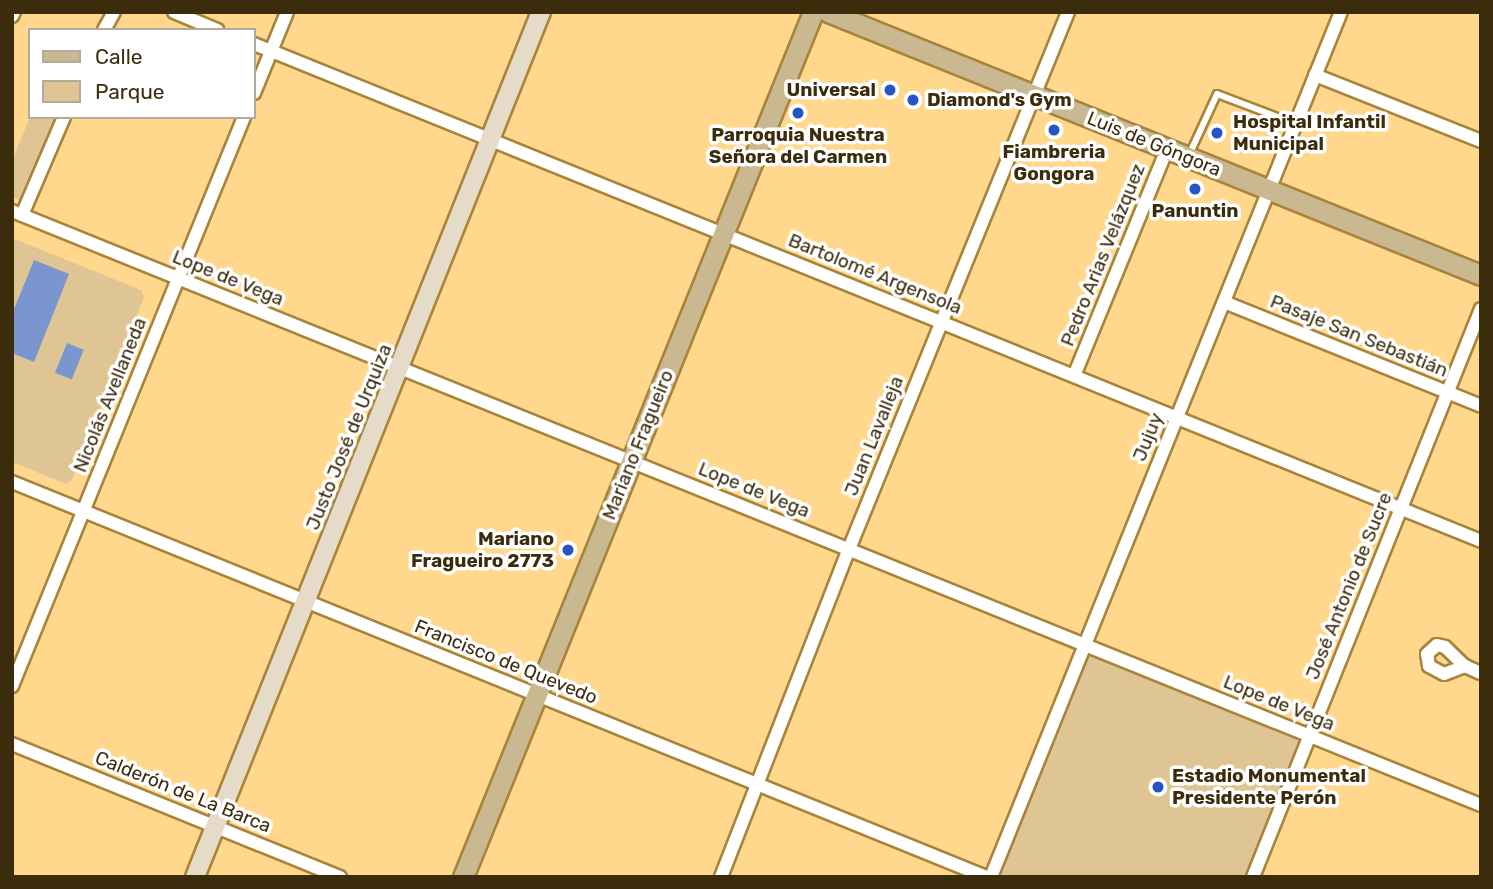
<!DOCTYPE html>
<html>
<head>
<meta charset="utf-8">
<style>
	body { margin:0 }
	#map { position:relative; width:1493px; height:889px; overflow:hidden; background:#ffd88e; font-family:Rubik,sans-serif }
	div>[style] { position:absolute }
	.green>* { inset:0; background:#dfc593 }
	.water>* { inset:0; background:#7996ce; transform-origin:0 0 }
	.roads { filter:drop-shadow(2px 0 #a7843a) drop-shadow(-2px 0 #a7843a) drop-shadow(0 2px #a7843a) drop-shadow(0 -2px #a7843a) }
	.lane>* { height:6px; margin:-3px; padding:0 3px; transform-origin:3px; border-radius:3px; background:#fff }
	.street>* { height:12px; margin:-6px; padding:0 6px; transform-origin:6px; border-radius:6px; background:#fff }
	.secondary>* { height:18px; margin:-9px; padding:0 9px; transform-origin:9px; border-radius:9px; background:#e5dbc8 }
	.primary>* { height:19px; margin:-9.5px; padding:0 9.5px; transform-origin:9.5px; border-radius:9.5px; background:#cab891 }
	.dots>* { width:19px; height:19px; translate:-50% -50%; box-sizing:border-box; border:4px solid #fff; border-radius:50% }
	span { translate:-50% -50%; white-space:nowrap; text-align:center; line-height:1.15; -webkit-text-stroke:7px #fff; paint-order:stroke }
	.poi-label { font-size:19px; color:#3b2c0c; font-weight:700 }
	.right { translate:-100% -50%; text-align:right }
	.left { translate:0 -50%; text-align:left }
	.street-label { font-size:19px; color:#3b2c0c }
	.frame { position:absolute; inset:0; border:14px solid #3b2c0c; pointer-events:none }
	.legend { position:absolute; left:28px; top:28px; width:228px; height:91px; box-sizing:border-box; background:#fff; border:2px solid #b1ab9e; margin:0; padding:9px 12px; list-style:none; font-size:21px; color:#3b2c0c }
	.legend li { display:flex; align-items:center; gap:14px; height:35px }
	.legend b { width:35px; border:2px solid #b1ab9e }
</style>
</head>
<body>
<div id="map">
	<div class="green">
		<div style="clip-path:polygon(30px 117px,57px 117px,22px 201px,12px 197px,12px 161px)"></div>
		<div style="clip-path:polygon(12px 238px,141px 290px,144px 297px,72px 480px,66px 484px,12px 462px)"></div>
		<div style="clip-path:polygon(1085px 645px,1310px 736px,1253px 877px,992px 877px)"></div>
	</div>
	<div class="water">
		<div style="clip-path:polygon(34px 260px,69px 274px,34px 362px,12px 353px,12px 314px)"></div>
		<div style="left:67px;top:343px;width:18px;height:32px;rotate:22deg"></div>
	</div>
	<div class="roads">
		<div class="lane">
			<div style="left:1189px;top:155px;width:67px;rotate:-65.3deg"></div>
			<div style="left:1217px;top:94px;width:85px;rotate:20.8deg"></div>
		</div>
		<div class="street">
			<div style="left:174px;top:12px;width:47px;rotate:22.7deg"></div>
			<div style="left:12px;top:16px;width:4px;rotate:-63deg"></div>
			<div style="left:104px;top:30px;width:21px;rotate:-61deg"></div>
			<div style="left:254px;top:44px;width:1324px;rotate:22.05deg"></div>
			<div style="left:1315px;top:75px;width:179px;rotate:21.7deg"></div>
			<div style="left:254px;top:93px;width:87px;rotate:-67.8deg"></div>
			<div style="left:12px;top:211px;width:1585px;rotate:22.02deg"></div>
			<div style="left:22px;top:215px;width:107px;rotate:-66.8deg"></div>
			<div style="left:1224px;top:302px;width:277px;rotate:22deg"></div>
			<div style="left:1074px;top:376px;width:245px;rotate:-67.7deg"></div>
			<div style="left:12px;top:482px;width:1051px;rotate:22.07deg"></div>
			<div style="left:1465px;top:666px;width:22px;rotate:159deg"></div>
			<div style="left:1444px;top:674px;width:17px;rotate:-152deg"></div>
			<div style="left:1429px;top:666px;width:12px;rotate:-99deg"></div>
			<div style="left:1427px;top:654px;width:13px;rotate:-42deg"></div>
			<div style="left:1437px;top:645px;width:8px;rotate:14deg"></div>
			<div style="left:1445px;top:647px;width:28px;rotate:44deg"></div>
			<div style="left:1465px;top:666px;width:17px;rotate:24deg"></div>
			<div style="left:12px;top:686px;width:614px;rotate:-67.82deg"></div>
			<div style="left:12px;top:744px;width:354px;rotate:22.1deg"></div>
			<div style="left:721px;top:877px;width:352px;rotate:-68.7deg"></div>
			<div style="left:849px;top:549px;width:580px;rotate:-67.81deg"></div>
			<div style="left:991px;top:877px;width:933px;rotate:-67.97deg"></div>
			<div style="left:1253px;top:877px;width:612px;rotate:-68.13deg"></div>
		</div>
		<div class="secondary">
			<div style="left:195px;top:877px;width:932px;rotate:-68.2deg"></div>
		</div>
		<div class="primary">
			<div style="left:828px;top:12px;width:704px;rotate:21.94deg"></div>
			<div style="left:463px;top:877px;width:933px;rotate:-67.97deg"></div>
		</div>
	</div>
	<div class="dots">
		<div style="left:890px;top:90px;background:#2455c2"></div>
		<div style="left:913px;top:100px;background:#2455c2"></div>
		<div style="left:798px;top:113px;background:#2455c2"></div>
		<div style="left:1054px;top:130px;background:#2455c2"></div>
		<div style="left:1217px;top:133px;background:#2455c2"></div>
		<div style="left:1195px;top:189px;background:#2455c2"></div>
		<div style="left:568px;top:550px;background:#2455c2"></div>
		<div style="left:1158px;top:787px;background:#2455c2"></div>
	</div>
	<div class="poi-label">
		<span class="right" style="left:876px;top:90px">Universal</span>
		<span class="left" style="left:927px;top:100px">Diamond's Gym</span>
		<span class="left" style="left:1233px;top:133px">Hospital Infantil<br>Municipal</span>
		<span style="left:798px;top:146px">Parroquia Nuestra<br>Señora del Carmen</span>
		<span style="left:1054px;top:163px">Fiambreria<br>Gongora</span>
		<span style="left:1195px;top:211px">Panuntin</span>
		<span class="right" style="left:554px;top:550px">Mariano<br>Fragueiro 2773</span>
		<span class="left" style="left:1172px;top:787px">Estadio Monumental<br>Presidente Perón</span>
	</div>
	<div class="street-label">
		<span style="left:1154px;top:144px;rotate:22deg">Luis de Góngora</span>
		<span style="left:1103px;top:255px;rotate:-68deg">Pedro Arias Velázquez</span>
		<span style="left:875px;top:274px;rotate:22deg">Bartolomé Argensola</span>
		<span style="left:228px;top:278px;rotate:22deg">Lope de Vega</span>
		<span style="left:1359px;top:336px;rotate:22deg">Pasaje San Sebastián</span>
		<span style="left:110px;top:395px;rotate:-68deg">Nicolás Avellaneda</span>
		<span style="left:874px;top:436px;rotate:-68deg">Juan Lavalleja</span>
		<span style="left:349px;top:437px;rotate:-68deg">Justo José de Urquiza</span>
		<span style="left:1148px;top:437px;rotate:-68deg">Jujuy</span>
		<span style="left:638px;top:445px;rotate:-68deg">Mariano Fragueiro</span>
		<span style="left:754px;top:490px;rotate:22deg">Lope de Vega</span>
		<span style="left:1349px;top:586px;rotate:-68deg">José Antonio de Sucre</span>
		<span style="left:506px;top:662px;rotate:22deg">Francisco de Quevedo</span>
		<span style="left:1279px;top:703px;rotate:22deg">Lope de Vega</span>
		<span style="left:183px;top:792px;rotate:22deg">Calderón de La Barca</span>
	</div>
	<div class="frame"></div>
	<ul class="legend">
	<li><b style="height:9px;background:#cab891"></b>Calle</li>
	<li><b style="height:19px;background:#dfc593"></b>Parque</li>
	</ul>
</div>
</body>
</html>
